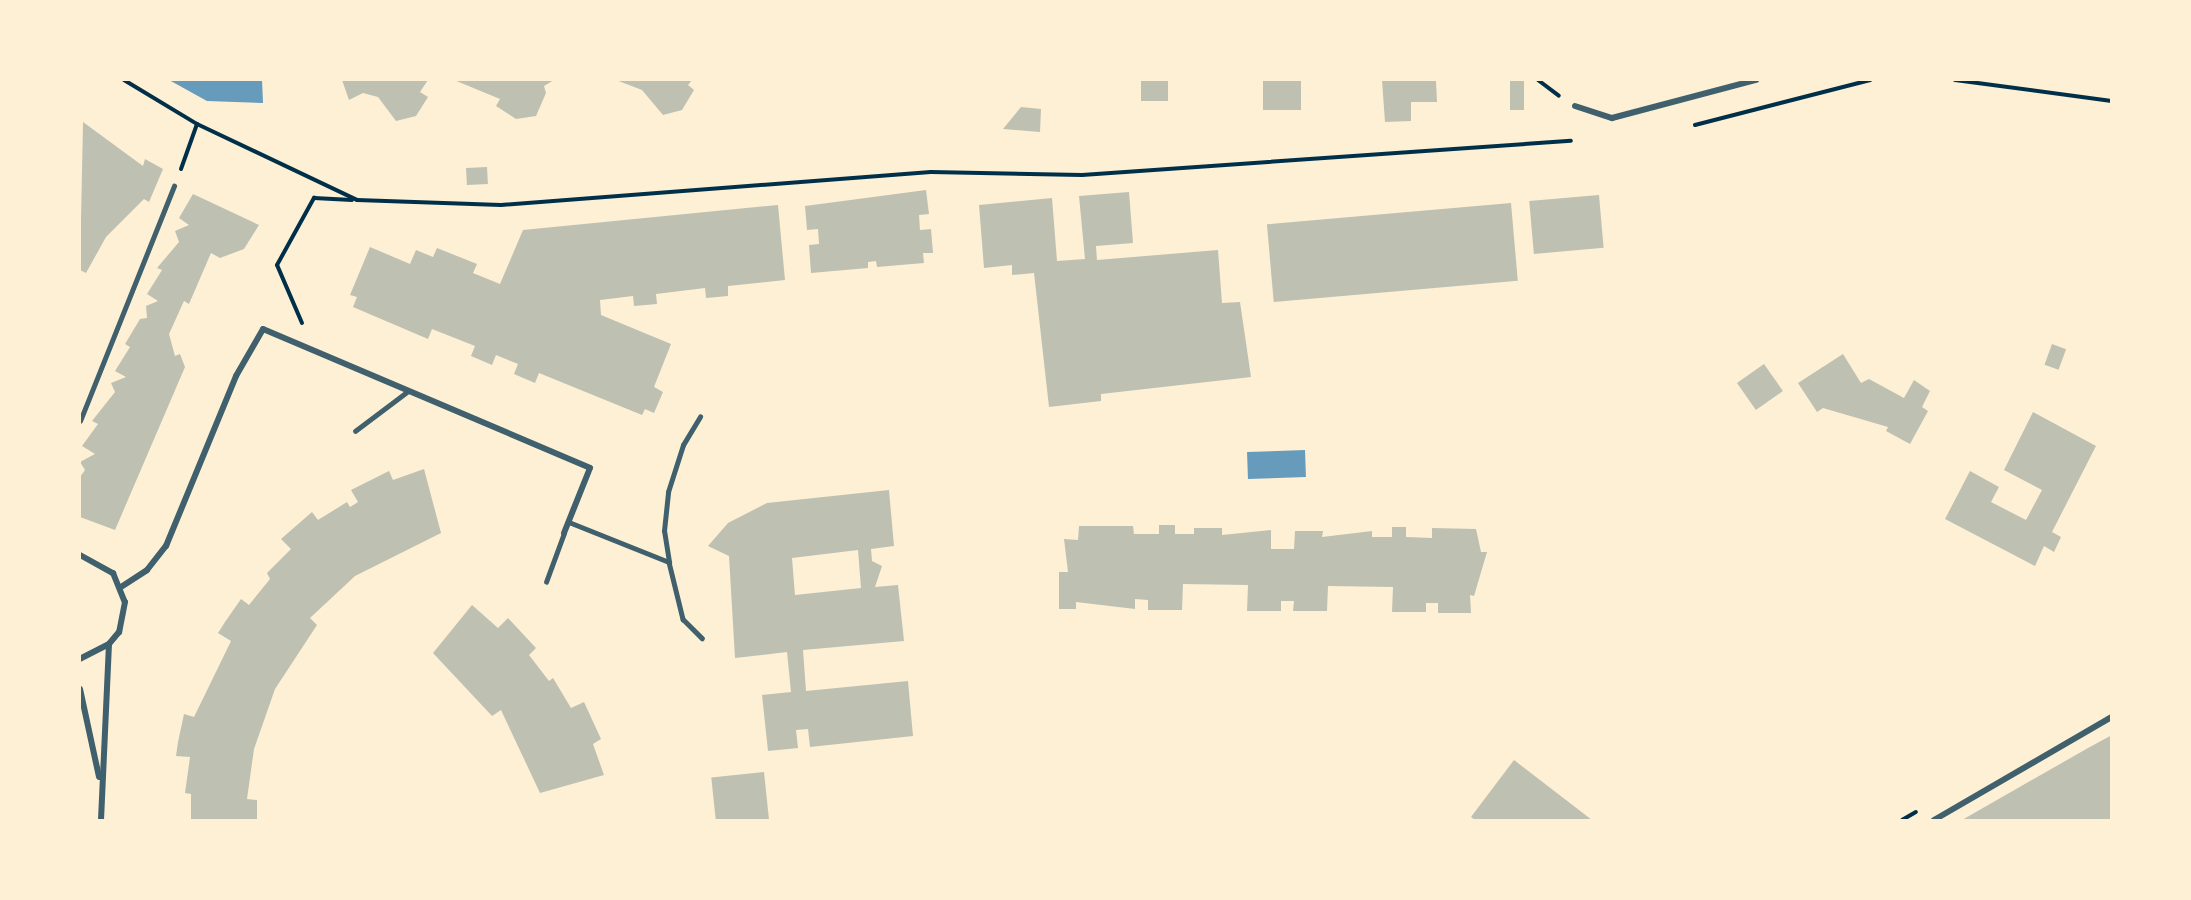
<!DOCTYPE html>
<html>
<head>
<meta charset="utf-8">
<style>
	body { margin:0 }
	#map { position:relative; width:2191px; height:900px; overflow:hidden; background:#fdf0d5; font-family:Bitter,serif }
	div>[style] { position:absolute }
	.water>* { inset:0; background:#669bbc; transform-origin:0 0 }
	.building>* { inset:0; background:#bec0b2; transform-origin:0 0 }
	.path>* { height:4px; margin:-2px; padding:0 2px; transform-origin:2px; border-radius:2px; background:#003049 }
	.service>* { height:4.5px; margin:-2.25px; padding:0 2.25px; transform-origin:2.25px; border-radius:2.25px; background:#3f606c }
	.minor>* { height:6px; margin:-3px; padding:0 3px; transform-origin:3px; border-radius:3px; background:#3f606c }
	span { translate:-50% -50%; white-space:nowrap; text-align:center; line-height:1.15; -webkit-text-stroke:6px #fdf0d5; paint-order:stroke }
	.frame { position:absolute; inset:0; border:81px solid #fdf0d5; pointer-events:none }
</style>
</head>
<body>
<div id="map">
	<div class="water">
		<div style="clip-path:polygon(169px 80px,262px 80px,263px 103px,207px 101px)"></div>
		<div style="left:1305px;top:450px;width:27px;height:58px;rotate:88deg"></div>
	</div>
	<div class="building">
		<div style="clip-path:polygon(342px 80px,428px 80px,420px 92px,428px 97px,416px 116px,396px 121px,378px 97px,363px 93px,349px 100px)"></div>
		<div style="clip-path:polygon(454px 80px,554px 80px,544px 86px,546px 93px,536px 116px,516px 119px,496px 106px,500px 99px)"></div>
		<div style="clip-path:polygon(616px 80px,692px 80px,688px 85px,694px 90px,682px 110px,663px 115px,642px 90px)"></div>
		<div style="left:1141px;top:80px;width:27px;height:21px"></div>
		<div style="left:1263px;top:80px;width:38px;height:30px"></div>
		<div style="clip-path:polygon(1382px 80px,1436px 81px,1437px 102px,1411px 102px,1411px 121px,1385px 122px)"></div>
		<div style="left:1510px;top:80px;width:14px;height:30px"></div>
		<div style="clip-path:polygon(1021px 107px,1041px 109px,1040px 132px,1003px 129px)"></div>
		<div style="clip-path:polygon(83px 122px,143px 166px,145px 159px,163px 169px,149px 202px,144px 199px,106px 237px,86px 273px,80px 270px)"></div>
		<div style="left:487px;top:167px;width:17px;height:21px;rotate:87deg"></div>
		<div style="clip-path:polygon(926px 190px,929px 214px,919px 215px,920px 230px,931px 229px,933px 253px,923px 253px,924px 263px,877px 267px,876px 261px,868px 262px,868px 268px,811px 273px,809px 245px,819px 244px,818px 229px,807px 230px,805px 206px)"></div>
		<div style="clip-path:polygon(1129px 192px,1133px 243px,1096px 246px,1097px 260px,1218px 250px,1222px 303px,1240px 302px,1251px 377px,1101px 394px,1101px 401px,1049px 407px,1034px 273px,1012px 275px,1012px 265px,984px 268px,979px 205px,1052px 198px,1057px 261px,1085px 259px,1079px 196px)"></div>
		<div style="clip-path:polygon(193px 194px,259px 225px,244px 249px,220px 258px,211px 253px,189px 304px,184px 301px,169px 334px,175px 356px,180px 354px,185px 367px,115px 530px,80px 517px,80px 477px,85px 470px,80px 462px,95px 454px,82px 446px,98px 424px,92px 421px,115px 392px,111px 383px,126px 377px,115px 371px,130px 347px,125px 344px,140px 319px,147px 318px,146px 306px,158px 301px,147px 294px,162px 270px,157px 268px,179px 242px,175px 231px,189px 225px,179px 218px)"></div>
		<div style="left:1599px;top:195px;width:53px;height:70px;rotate:85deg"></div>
		<div style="left:1511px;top:203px;width:78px;height:245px;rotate:85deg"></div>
		<div style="clip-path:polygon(778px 205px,785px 280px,728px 286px,728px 296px,706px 298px,705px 288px,656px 294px,657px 304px,634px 306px,633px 296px,600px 300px,601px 315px,671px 344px,654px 387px,663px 392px,654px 413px,645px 409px,642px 415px,539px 373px,535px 383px,514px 374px,518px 364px,496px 355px,492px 365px,471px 356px,475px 346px,432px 329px,428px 339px,353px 307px,357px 297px,350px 295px,370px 247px,410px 264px,416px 250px,433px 257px,437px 248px,477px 264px,473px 273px,500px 284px,523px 230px)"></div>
		<div style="left:2052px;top:344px;width:15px;height:22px;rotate:20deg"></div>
		<div style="clip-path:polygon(1843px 354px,1861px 383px,1869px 379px,1904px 398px,1914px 380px,1930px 391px,1922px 407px,1928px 411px,1910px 444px,1886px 431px,1888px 427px,1823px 408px,1817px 412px,1798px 383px)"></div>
		<div style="left:1764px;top:364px;width:33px;height:33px;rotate:55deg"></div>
		<div style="clip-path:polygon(2033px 412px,2096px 446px,2052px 532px,2061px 537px,2054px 552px,2044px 546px,2035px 566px,1945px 519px,1970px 471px,1999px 487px,1991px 502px,2026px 520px,2042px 490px,2004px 470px)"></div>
		<div style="clip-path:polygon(424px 469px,441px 533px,355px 576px,310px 618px,317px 625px,275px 689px,254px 749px,247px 799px,257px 800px,257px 820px,191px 820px,191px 794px,185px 793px,190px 757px,176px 756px,178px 742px,184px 714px,194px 717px,231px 641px,218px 633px,225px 622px,241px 599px,249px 605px,270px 579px,267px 573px,291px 549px,281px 539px,312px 512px,318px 520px,347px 502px,350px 507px,358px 502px,351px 490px,389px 471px,393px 480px)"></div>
		<div style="clip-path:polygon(evenodd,889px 490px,894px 546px,871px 549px,872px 561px,882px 566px,875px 587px,898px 585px,904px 641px,803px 650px,806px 691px,908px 681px,913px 736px,810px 747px,808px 729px,796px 730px,798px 748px,768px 751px,762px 695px,791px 692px,787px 652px,735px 658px,729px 556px,708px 546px,728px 523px,767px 503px,889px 490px,858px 550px,861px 588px,795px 595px,792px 558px,858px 550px)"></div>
		<div style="clip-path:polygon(1159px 525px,1175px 525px,1175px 534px,1194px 534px,1194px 528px,1222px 528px,1222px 535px,1271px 530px,1271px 549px,1294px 549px,1295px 531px,1323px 531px,1322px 537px,1372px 531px,1372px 537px,1392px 537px,1392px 527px,1406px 527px,1406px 537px,1432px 538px,1432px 528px,1476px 529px,1481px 552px,1487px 552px,1474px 596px,1470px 595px,1471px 613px,1438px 613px,1438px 603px,1426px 603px,1426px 612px,1392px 612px,1393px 587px,1328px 586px,1327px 611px,1293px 611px,1294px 601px,1281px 601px,1281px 611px,1247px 611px,1248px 585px,1183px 584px,1182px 610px,1148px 610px,1148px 600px,1135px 599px,1135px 609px,1076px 602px,1076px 609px,1059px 609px,1059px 572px,1068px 572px,1064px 539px,1078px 540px,1079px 526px,1133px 526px,1134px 534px,1159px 534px)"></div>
		<div style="clip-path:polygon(472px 605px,498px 628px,508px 618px,536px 648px,529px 655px,549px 681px,553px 678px,571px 708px,584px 702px,601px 739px,593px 744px,604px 775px,540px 793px,501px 710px,492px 716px,433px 653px)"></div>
		<div style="clip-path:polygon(2112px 735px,2112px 820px,1962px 820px,2088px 748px)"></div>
		<div style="clip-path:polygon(1514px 760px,1592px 820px,1475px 820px,1471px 817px)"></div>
		<div style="left:764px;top:772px;width:48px;height:53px;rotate:84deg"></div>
	</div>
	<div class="path">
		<div style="left:124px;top:80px;width:85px;rotate:31.1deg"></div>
		<div style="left:197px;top:124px;width:177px;rotate:25.4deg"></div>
		<div style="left:357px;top:200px;width:144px;rotate:2deg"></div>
		<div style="left:501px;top:205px;width:431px;rotate:-4.4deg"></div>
		<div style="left:931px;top:172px;width:151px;rotate:1.1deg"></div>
		<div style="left:1082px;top:175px;width:490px;rotate:-4deg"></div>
		<div style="left:1538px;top:80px;width:26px;rotate:37deg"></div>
		<div style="left:1955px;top:80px;width:158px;rotate:7.6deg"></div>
		<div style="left:1695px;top:125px;width:181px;rotate:-14.4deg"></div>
		<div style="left:181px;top:169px;width:48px;rotate:-70.4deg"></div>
		<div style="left:302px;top:323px;width:63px;rotate:-113.3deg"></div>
		<div style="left:277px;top:265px;width:77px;rotate:-61.1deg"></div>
		<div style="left:314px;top:198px;width:38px;rotate:3deg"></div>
		<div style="left:1902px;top:820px;width:16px;rotate:-30deg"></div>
	</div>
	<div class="service">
		<div style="left:80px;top:421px;width:253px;rotate:-68.2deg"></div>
		<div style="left:355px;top:431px;width:66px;rotate:-37deg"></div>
		<div style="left:569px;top:522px;width:108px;rotate:21.8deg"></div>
		<div style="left:669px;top:562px;width:59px;rotate:76.2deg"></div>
		<div style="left:683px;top:619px;width:27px;rotate:45deg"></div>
		<div style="left:669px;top:562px;width:31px;rotate:-99deg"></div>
		<div style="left:664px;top:531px;width:39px;rotate:-84deg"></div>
		<div style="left:668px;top:492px;width:49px;rotate:-72.3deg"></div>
		<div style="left:683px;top:445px;width:33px;rotate:-59deg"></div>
		<div style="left:546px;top:582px;width:52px;rotate:-69.8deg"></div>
	</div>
	<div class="minor">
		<div style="left:1575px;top:106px;width:39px;rotate:18deg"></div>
		<div style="left:1612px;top:118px;width:149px;rotate:-14.8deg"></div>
		<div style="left:80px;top:555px;width:38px;rotate:29deg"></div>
		<div style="left:113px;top:573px;width:31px;rotate:68deg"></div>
		<div style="left:125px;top:602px;width:31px;rotate:101deg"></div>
		<div style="left:119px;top:632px;width:16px;rotate:130deg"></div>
		<div style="left:109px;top:644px;width:33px;rotate:153deg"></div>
		<div style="left:121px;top:587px;width:31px;rotate:-33deg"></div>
		<div style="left:147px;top:570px;width:31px;rotate:-52deg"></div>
		<div style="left:166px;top:546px;width:184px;rotate:-67.6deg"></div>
		<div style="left:236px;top:376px;width:54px;rotate:-60.1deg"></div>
		<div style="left:263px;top:329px;width:355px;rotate:23deg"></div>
		<div style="left:590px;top:468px;width:70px;rotate:111.8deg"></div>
		<div style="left:80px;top:689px;width:90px;rotate:77.8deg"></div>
		<div style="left:101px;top:820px;width:176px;rotate:-87.4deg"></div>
		<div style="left:1934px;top:820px;width:206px;rotate:-30.1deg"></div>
	</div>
	<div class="frame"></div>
</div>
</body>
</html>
